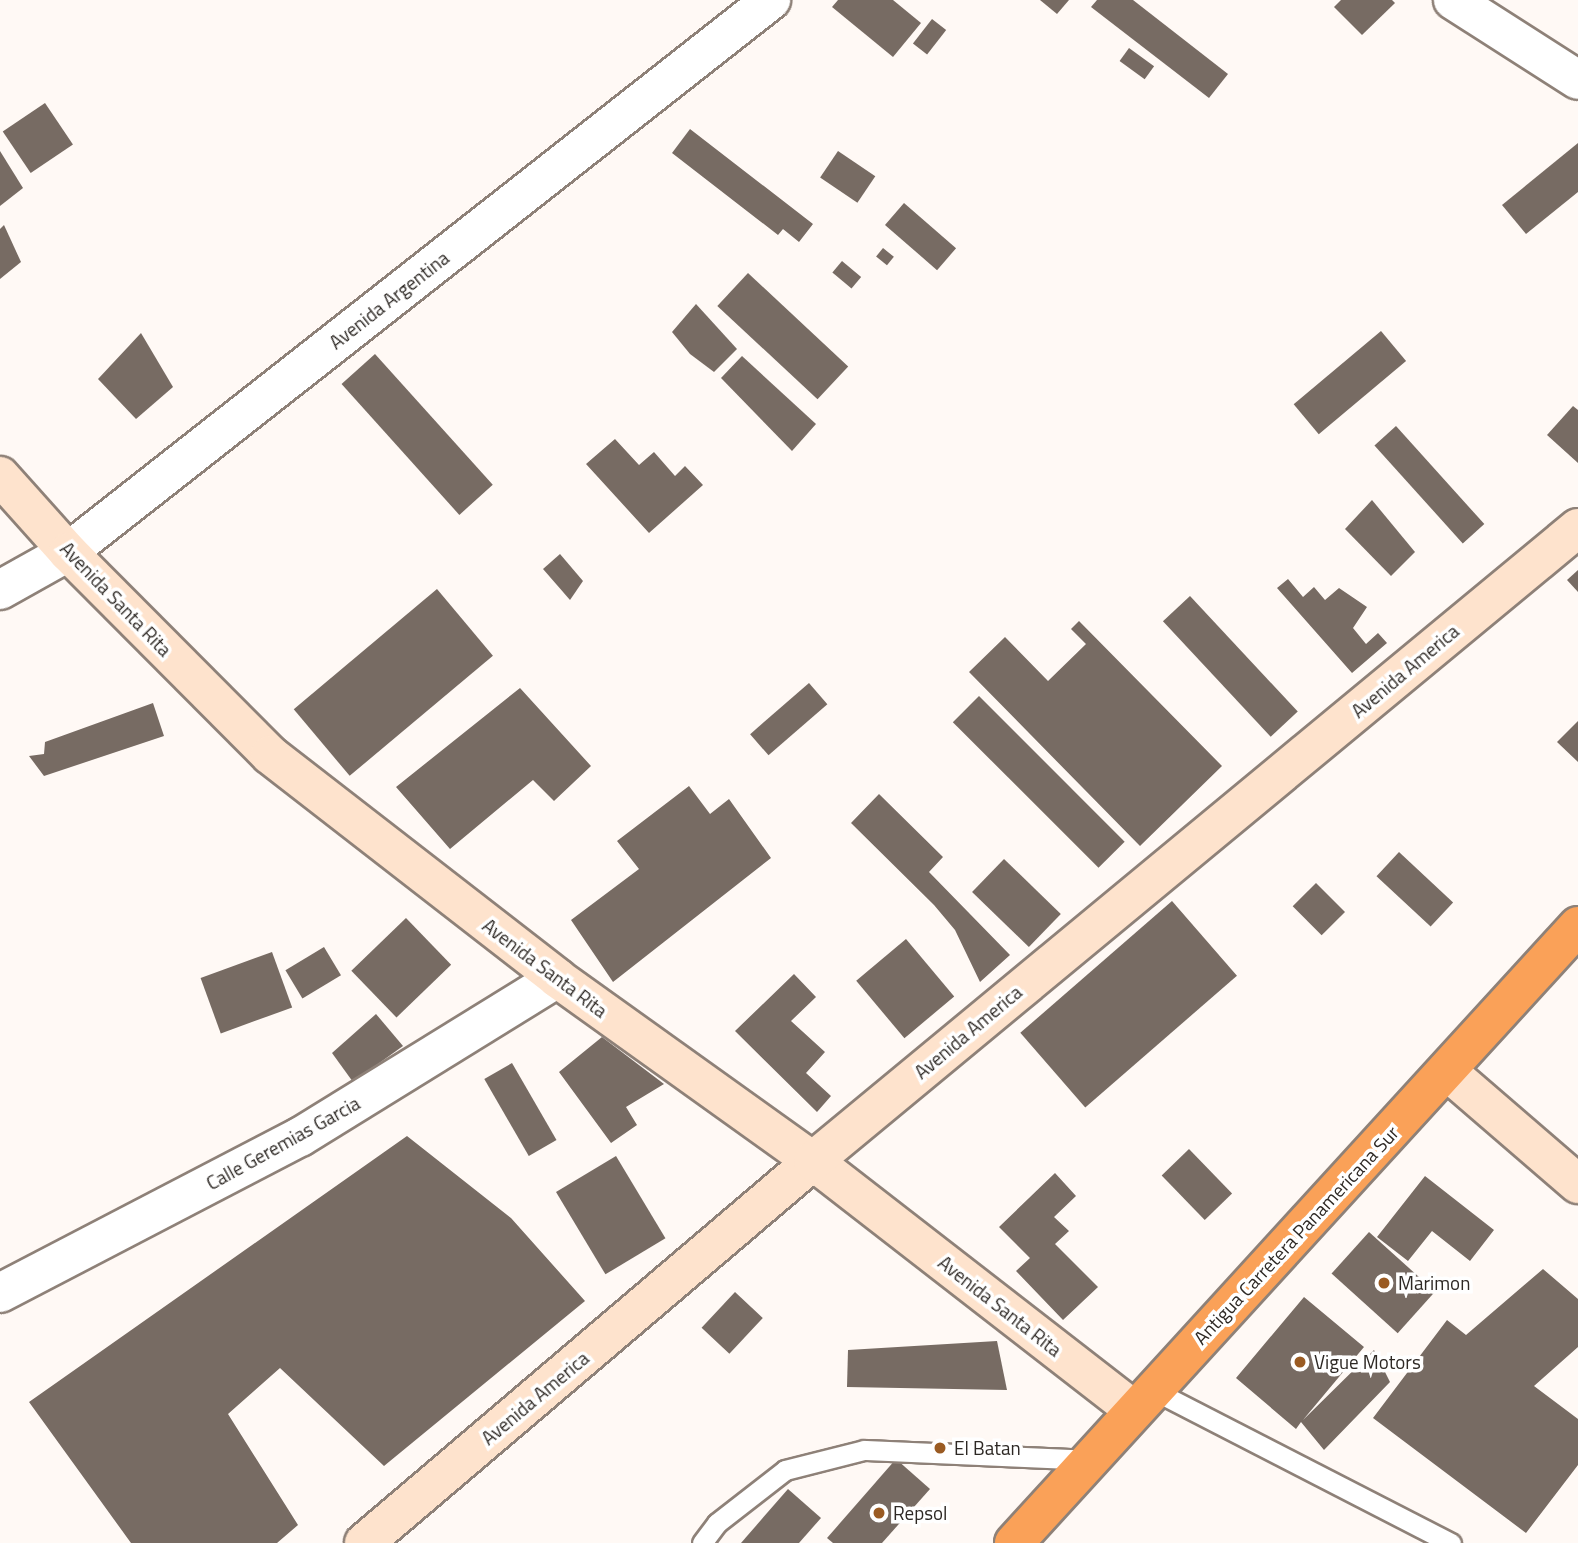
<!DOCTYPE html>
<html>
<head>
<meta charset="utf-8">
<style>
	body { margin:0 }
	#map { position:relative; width:1578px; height:1543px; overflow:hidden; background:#fff9f5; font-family:"Titillium Web",sans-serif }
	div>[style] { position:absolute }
	.building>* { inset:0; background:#776b63; transform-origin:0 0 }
	.roads { filter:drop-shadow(2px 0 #8e8178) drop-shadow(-2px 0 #8e8178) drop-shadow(0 2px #8e8178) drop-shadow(0 -2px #8e8178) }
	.lane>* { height:19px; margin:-9.5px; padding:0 9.5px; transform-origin:9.5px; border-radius:9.5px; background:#fff }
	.street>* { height:38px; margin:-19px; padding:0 19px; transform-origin:19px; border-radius:19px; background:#fff }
	.secondary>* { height:38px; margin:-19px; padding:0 19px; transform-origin:19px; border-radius:19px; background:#fee3cd }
	.highway>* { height:38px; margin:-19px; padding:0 19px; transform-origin:19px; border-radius:19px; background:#faa158 }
	.dots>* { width:19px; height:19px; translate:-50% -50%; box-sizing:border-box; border:4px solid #fff; border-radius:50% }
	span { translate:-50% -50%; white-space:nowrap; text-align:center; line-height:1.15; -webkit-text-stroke:7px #fff; paint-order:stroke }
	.street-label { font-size:19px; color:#2d2824 }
	.poi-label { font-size:19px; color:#2d2824 }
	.left { translate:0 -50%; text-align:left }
</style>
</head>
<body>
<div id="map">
	<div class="building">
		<div style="clip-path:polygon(838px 0,893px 0,921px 23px,893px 57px,832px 7px)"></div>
		<div style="clip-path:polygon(1040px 0,1069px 0,1057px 14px)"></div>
		<div style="clip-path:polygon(1097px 0,1133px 0,1228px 74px,1209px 98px,1091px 7px)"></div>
		<div style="clip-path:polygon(1341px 0,1392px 0,1395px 3px,1362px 35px,1334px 7px)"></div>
		<div style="left:932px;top:19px;width:18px;height:31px;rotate:38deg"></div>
		<div style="left:1129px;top:48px;width:31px;height:16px;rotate:36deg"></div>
		<div style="left:45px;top:103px;width:50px;height:51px;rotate:56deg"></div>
		<div style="clip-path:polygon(690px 129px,813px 224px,799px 242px,783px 229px,778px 235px,672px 153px)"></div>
		<div style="clip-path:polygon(1578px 143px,1578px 192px,1526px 234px,1502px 205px)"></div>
		<div style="clip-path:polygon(0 151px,23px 188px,0 206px)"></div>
		<div style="left:838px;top:151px;width:45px;height:32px;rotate:34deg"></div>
		<div style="left:904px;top:203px;width:69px;height:29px;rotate:41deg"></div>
		<div style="clip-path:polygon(4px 225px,21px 262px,0 279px,0 229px)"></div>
		<div style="left:883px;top:248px;width:14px;height:11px;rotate:39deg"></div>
		<div style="left:842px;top:261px;width:25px;height:15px;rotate:40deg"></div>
		<div style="left:748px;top:273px;width:137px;height:45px;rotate:43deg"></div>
		<div style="clip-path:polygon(696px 304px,737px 349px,714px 372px,690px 354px,672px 332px)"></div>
		<div style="left:1381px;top:331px;width:39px;height:114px;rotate:50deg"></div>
		<div style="clip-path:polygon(141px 333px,173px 387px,136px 419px,98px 379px)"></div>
		<div style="left:375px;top:354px;width:176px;height:45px;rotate:48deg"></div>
		<div style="clip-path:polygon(742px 356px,816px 424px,792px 451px,721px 378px)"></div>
		<div style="clip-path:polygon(1573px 406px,1578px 410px,1578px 463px,1547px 435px)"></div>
		<div style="left:1396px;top:426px;width:132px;height:29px;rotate:48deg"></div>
		<div style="clip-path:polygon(615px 439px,639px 465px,654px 452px,675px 476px,685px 466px,703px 485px,649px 533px,586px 464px)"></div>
		<div style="clip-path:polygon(1372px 500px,1415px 552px,1391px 576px,1345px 529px)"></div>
		<div style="clip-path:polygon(560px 554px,583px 581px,570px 600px,543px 569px)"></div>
		<div style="clip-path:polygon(1578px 570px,1578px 592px,1567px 580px)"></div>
		<div style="clip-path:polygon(1288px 579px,1303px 597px,1314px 587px,1325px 600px,1339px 588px,1367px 607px,1353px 628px,1366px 644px,1378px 633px,1387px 643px,1352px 673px,1277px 588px)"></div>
		<div style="left:437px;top:589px;width:87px;height:187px;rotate:50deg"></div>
		<div style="left:1190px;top:596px;width:158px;height:37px;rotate:47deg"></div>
		<div style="clip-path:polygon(1079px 621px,1222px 766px,1140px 846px,969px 672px,1005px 637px,1048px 681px,1086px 644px,1071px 629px)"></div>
		<div style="left:809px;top:683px;width:28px;height:78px;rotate:49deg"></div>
		<div style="clip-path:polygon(520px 688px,591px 766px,554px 801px,533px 780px,450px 849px,396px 787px)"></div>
		<div style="left:979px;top:696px;width:206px;height:37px;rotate:45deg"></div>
		<div style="clip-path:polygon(153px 703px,164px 736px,44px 776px,29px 756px,44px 754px,45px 742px)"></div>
		<div style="clip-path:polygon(1578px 721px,1578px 762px,1557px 742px)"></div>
		<div style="clip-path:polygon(689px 786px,710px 814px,729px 799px,771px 858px,613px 982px,571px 920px,639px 869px,617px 841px)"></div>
		<div style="clip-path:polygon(879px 794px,943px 857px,929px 872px,1010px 955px,980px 982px,955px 930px,934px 905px,851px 823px)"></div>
		<div style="left:1399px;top:852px;width:74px;height:33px;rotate:43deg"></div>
		<div style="left:1004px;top:859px;width:79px;height:46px;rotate:44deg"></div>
		<div style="left:1316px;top:883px;width:41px;height:33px;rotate:45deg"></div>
		<div style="left:1172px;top:901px;width:99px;height:201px;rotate:49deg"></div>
		<div style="left:406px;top:918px;width:65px;height:76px;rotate:46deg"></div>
		<div style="left:906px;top:939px;width:75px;height:65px;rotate:50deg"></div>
		<div style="left:324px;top:947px;width:33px;height:45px;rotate:59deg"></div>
		<div style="left:272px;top:952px;width:59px;height:76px;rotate:70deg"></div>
		<div style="clip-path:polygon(794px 974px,816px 997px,791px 1021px,825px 1052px,806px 1073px,831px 1096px,817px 1112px,735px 1031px)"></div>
		<div style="clip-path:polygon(376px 1014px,403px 1046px,353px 1082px,332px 1053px)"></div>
		<div style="clip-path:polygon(602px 1037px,664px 1084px,626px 1107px,637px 1125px,611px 1143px,559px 1072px)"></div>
		<div style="left:512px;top:1063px;width:89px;height:32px;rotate:60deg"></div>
		<div style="clip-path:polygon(407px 1136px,511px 1218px,585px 1301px,384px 1466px,280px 1368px,228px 1414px,298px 1525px,277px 1543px,131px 1543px,29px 1402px)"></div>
		<div style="left:1189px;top:1149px;width:62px;height:38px;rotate:46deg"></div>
		<div style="left:616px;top:1156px;width:96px;height:70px;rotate:59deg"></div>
		<div style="clip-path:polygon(1055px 1173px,1076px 1196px,1054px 1217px,1069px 1231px,1055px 1244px,1098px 1287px,1063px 1320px,1016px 1271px,1030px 1258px,999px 1227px)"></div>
		<div style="clip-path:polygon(1425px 1176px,1494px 1230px,1470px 1261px,1432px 1231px,1408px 1261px,1377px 1237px)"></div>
		<div style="left:1369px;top:1232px;width:89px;height:56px;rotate:42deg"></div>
		<div style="clip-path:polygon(1543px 1269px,1578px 1299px,1578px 1347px,1534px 1386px,1578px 1419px,1578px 1465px,1526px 1533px,1373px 1418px,1447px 1320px,1466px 1335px)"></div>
		<div style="left:735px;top:1292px;width:38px;height:49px;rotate:43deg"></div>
		<div style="clip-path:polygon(1304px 1297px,1364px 1347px,1303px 1420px,1374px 1350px,1390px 1382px,1324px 1450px,1301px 1422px,1296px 1429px,1236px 1378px)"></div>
		<div style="clip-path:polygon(997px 1341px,1007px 1390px,847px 1387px,848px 1350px)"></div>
		<div style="clip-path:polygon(896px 1459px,930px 1489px,882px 1543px,833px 1543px,827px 1538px)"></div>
		<div style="clip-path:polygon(788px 1489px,821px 1518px,799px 1543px,741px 1543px)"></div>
	</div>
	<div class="roads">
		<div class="lane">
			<div style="left:1153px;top:1390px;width:335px;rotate:27.2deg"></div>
			<div style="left:702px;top:1543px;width:25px;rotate:-53deg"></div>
			<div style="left:717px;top:1523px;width:86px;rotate:-37.9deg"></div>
			<div style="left:785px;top:1470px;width:81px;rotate:-14.2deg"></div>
			<div style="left:864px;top:1450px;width:225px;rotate:2.5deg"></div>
		</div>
		<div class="street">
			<div style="left:1453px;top:0;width:148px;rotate:32.6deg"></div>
			<div style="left:0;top:590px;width:78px;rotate:-29.2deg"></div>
			<div style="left:68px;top:552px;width:894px;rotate:-38.14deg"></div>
			<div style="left:0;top:1293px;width:338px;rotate:-27.5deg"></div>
			<div style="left:300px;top:1137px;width:302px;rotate:-31.7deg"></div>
		</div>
		<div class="secondary">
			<div style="left:0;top:476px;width:102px;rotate:48.2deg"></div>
			<div style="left:68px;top:552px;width:286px;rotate:45.1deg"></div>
			<div style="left:270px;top:755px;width:363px;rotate:37.8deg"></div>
			<div style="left:557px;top:978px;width:315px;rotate:35.6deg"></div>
			<div style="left:813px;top:1161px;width:406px;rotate:37.8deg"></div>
			<div style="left:1447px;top:1071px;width:173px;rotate:40.8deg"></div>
			<div style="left:364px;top:1543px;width:590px;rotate:-40.39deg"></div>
			<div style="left:813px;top:1161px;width:993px;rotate:-39.61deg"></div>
		</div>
		<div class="highway">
			<div style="left:1014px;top:1543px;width:836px;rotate:-47.57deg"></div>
		</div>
	</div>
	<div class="dots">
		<div style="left:1384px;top:1283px;background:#9a5b23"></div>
		<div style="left:1300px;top:1362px;background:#9a5b23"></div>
		<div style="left:940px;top:1448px;background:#9a5b23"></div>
		<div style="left:879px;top:1513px;background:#9a5b23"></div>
	</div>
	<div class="street-label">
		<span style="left:389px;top:300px;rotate:-38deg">Avenida Argentina</span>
		<span style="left:116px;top:599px;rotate:46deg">Avenida Santa Rita</span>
		<span style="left:1405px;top:671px;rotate:-40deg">Avenida America</span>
		<span style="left:545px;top:968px;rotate:37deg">Avenida Santa Rita</span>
		<span style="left:968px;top:1032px;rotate:-40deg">Avenida America</span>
		<span style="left:283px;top:1143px;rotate:-29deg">Calle Geremias Garcia</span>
		<span style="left:1296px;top:1235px;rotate:-47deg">Antigua Carretera Panamericana Sur</span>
		<span style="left:1000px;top:1306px;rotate:38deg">Avenida Santa Rita</span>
		<span style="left:535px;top:1398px;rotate:-40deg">Avenida America</span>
	</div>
	<div class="poi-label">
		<span class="left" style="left:1398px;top:1283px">Marimon</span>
		<span class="left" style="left:1314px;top:1362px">Vigue Motors</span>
		<span class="left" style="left:954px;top:1448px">El Batan</span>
		<span class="left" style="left:893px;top:1513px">Repsol</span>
	</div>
</div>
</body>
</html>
